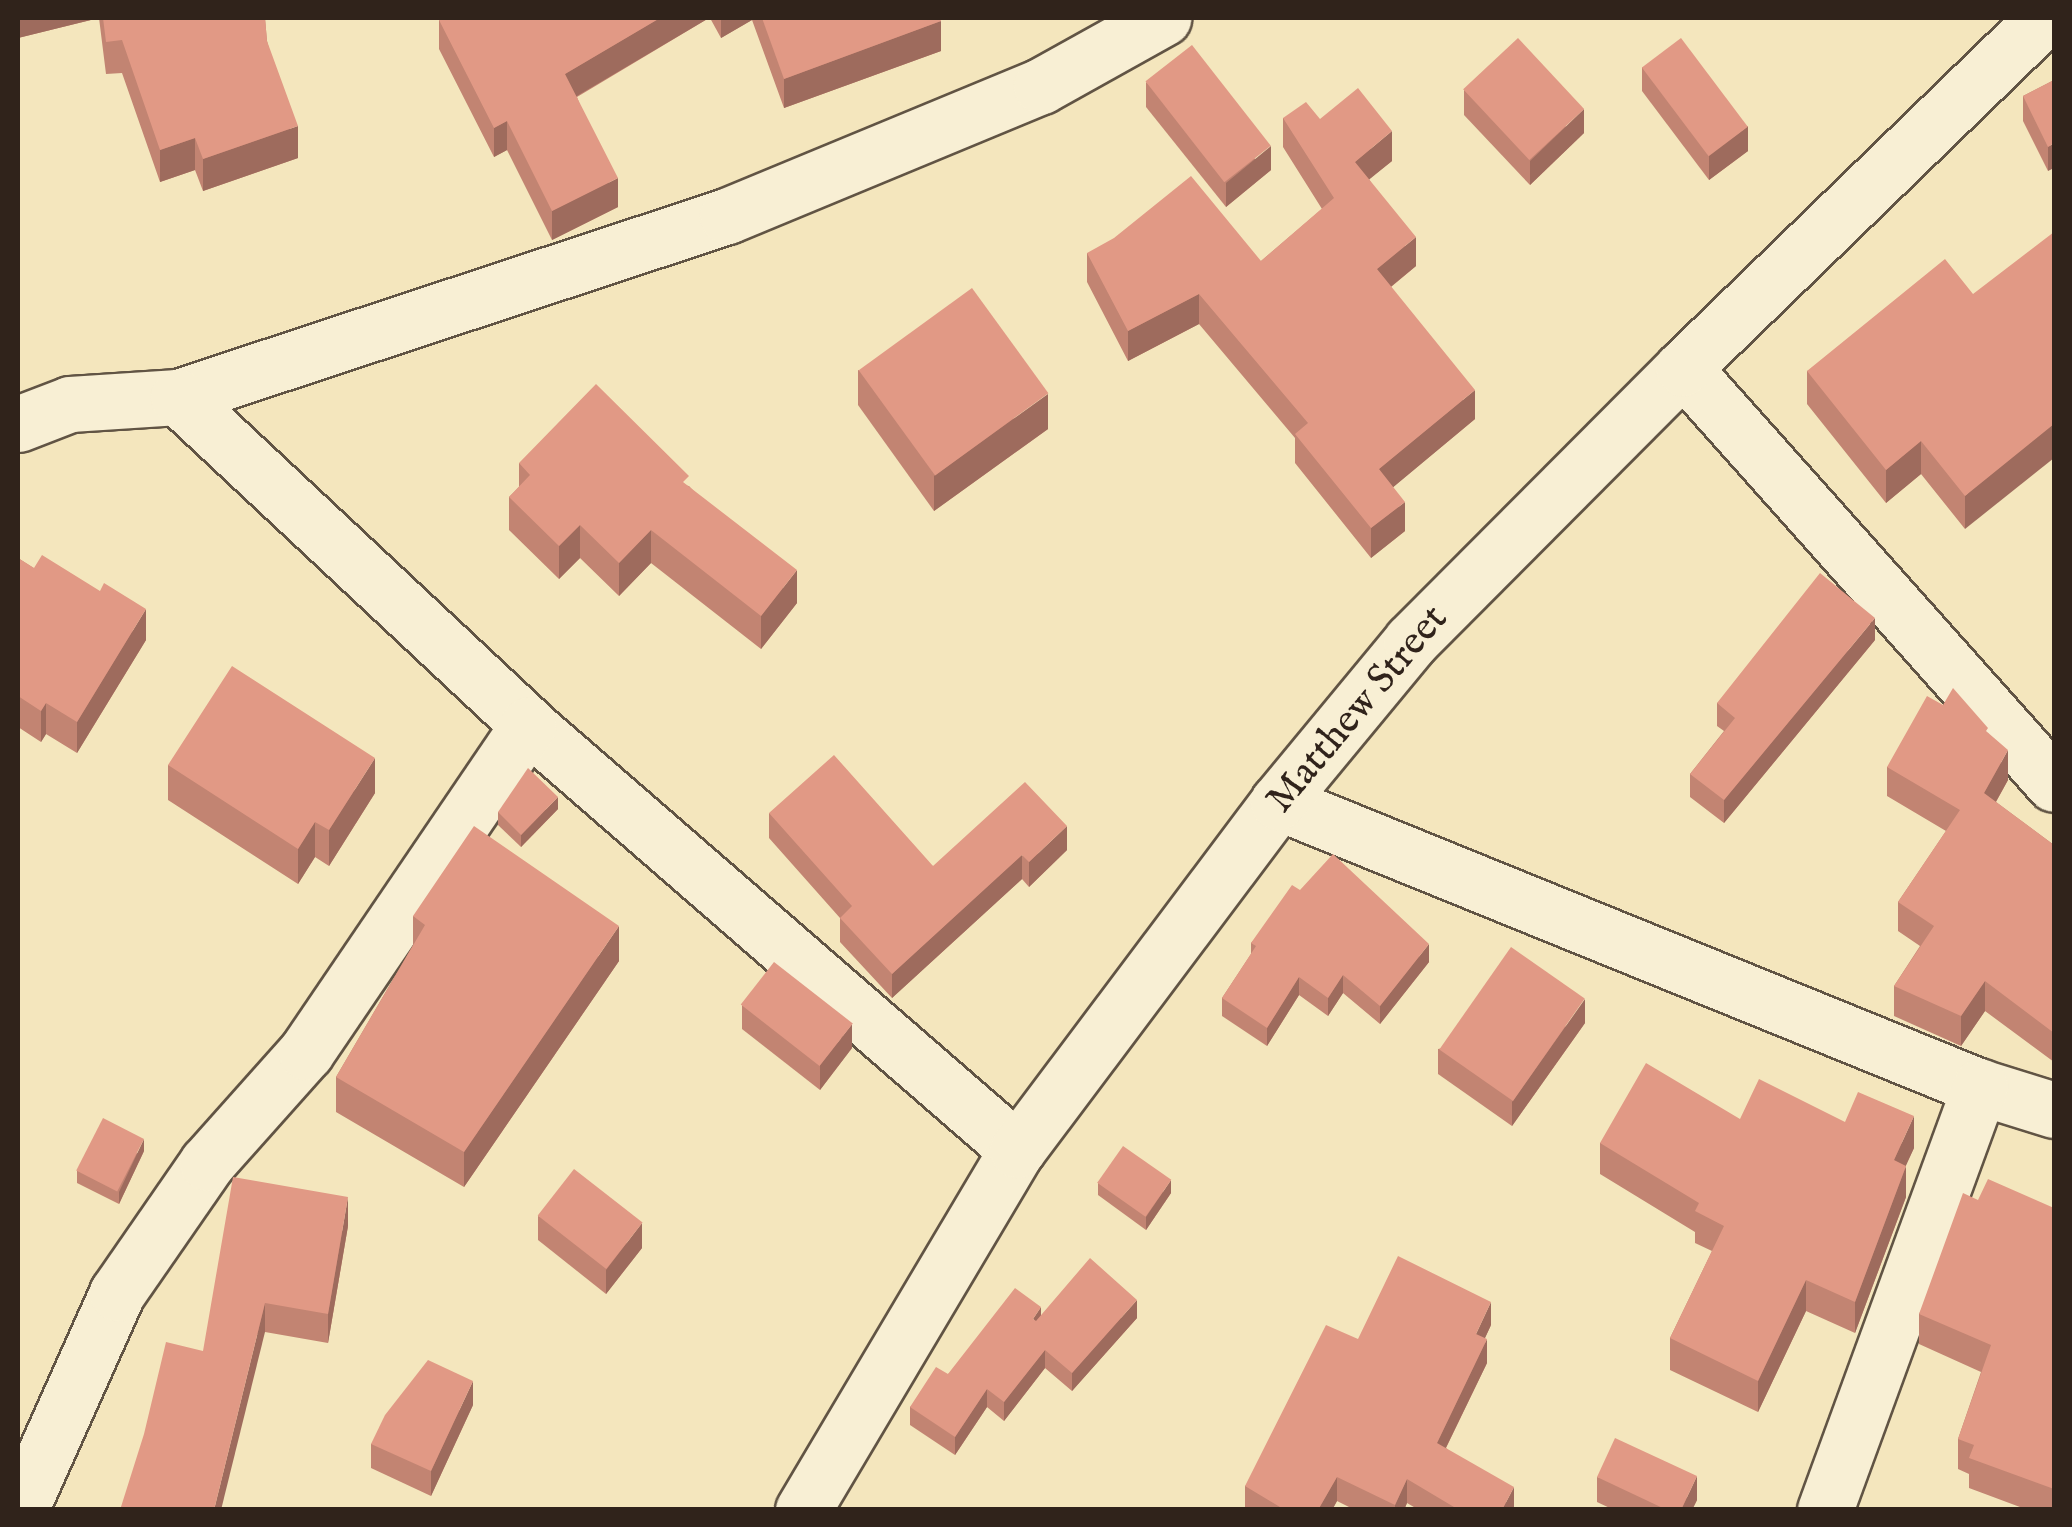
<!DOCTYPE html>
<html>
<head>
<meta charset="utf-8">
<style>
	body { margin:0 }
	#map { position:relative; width:2072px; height:1527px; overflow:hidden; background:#f4e6bd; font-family:"IM FELL English",serif }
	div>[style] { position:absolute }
	.roads { filter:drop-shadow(2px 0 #615444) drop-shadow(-2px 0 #615444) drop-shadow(0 2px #615444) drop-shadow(0 -2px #615444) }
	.street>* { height:55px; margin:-27.5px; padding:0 27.5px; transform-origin:27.5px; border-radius:27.5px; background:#f8efd4 }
	.wall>* { inset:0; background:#c28472 }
	.shaded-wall>* { inset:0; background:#9e6b5d; transform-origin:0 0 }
	.building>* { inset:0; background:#e19985; transform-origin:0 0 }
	span { translate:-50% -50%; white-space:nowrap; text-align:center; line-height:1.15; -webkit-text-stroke:8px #f8efd4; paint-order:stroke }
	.street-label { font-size:40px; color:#30231b }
	.frame { position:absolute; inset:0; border:20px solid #30231b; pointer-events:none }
</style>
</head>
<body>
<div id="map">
	<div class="roads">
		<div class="street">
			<div style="left:1683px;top:368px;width:557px;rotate:48.27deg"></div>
			<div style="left:178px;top:397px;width:578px;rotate:-18.25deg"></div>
			<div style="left:727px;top:216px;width:340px;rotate:-22.5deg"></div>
			<div style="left:1041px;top:86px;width:140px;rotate:-29.1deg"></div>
			<div style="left:18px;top:424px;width:56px;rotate:-21deg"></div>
			<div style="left:70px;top:404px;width:108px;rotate:-3.7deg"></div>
			<div style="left:178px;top:397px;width:480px;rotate:43.1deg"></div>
			<div style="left:528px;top:725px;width:648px;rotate:40.99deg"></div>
			<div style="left:1278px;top:802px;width:758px;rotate:22.1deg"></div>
			<div style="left:1980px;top:1087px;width:77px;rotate:17.3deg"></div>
			<div style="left:20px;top:1510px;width:238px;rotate:-65.9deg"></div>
			<div style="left:117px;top:1293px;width:158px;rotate:-55.3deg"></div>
			<div style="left:207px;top:1163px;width:149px;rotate:-48.3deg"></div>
			<div style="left:306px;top:1052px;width:395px;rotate:-55.8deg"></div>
			<div style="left:803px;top:1510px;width:419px;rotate:-59.3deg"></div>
			<div style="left:1017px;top:1150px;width:435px;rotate:-53.1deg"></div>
			<div style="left:1278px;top:802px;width:209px;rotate:-50.4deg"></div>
			<div style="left:1411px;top:641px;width:385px;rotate:-45.1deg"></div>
			<div style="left:1683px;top:368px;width:503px;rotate:-44.11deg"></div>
			<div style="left:1825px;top:1510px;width:451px;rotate:-69.9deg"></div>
		</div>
	</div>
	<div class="wall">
		<div style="clip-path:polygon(18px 18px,265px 18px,267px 41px,298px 158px,203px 191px,195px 170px,160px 182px,122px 73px,106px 74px,99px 18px,18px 38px)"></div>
		<div style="clip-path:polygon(443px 18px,709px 18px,577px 97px,618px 207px,552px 240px,507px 150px,494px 157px,439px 49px,439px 20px)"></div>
		<div style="clip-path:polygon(710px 18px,940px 18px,941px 51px,784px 108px,752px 20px,721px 38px)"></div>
		<div style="clip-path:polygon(1642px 67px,1748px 151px,1709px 180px,1642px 91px)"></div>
		<div style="clip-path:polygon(2054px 80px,2048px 171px,2023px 121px,2023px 96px)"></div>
		<div style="clip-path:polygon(1146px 82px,1271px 170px,1226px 207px,1146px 107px)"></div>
		<div style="clip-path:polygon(1464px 90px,1584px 133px,1530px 185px,1464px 115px)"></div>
		<div style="clip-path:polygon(1283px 118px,1320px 119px,1392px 161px,1369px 179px,1416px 266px,1391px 287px,1475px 419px,1393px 487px,1405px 531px,1371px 558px,1295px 463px,1295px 438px,1199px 324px,1128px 361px,1087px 282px,1087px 253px,1261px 261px,1322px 209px,1283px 147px)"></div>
		<div style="clip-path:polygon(1973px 294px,1965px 529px,1921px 474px,1886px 503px,1807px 404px,1807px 371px)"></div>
		<div style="clip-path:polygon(858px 370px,1048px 429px,934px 511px,858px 405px)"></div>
		<div style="clip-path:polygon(519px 463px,689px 486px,797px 603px,761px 649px,651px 563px,619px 596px,580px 558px,559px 579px,509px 530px,509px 497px,519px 487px)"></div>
		<div style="clip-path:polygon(18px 558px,146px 640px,77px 753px,46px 734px,41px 742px,18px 727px)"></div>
		<div style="clip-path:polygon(1875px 640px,1724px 823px,1690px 797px,1690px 774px,1724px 731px,1717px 726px,1717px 703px)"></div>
		<div style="clip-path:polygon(1988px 733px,2008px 780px,1996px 802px,2054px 845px,2054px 1062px,1985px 1011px,1961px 1046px,1894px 1016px,1894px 986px,1920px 946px,1898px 931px,1898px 902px,1946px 831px,1887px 796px,1887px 767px)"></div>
		<div style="clip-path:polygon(168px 765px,375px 793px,329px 866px,315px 857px,298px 884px,168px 800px)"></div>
		<div style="clip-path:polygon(558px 809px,521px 847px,498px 825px,498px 812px)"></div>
		<div style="clip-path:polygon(769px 813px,933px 866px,1067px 850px,1029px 887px,1022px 879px,892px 998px,840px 942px,840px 918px,769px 838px)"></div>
		<div style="clip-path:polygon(1300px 890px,1429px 962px,1380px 1024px,1343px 993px,1328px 1016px,1299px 995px,1267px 1046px,1222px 1016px,1222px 998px,1251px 954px,1251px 943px)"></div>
		<div style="clip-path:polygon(413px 916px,619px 961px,464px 1187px,336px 1112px,336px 1077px,413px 945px)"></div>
		<div style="clip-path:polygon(742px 1005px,852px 1048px,820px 1090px,742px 1029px)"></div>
		<div style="clip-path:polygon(1585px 1023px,1512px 1126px,1438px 1074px,1438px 1049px)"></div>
		<div style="clip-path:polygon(1740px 1119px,1845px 1122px,1914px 1148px,1905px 1166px,1906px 1197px,1855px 1333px,1806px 1311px,1758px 1412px,1670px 1370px,1670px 1338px,1712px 1251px,1695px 1243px,1695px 1232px,1600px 1174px,1600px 1143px)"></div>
		<div style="clip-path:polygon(144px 1151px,119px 1204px,77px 1183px,77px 1171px)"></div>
		<div style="clip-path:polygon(1098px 1183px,1171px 1193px,1146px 1230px,1098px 1195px)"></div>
		<div style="clip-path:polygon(1978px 1200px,2054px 1208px,2054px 1510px,2028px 1510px,1969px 1488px,1969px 1474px,1958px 1469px,1958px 1439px,1981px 1372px,1919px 1344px,1919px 1314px)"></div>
		<div style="clip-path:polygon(538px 1216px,642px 1248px,606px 1294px,538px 1240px)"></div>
		<div style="clip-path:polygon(348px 1226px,328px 1343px,265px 1332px,203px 1351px)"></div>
		<div style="clip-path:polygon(1041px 1316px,1137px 1318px,1072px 1391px,1045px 1368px,1004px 1421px,987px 1407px,955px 1455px,910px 1425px,910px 1407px,948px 1374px)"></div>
		<div style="clip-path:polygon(1491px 1325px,1485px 1338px,1487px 1363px,1446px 1448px,1514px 1510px,1419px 1510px,1407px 1503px,1404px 1510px,1355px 1510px,1337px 1501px,1332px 1510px,1245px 1510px,1245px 1486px)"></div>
		<div style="clip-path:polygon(473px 1405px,431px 1496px,371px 1468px,371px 1444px)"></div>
		<div style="clip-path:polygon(1597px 1477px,1697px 1500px,1692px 1510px,1614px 1510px,1597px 1502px)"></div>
	</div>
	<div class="shaded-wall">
		<div style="clip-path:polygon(18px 18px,99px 18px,18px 38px)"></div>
		<div style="clip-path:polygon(660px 18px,709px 18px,565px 103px,565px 74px)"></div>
		<div style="clip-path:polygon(721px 18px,752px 18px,752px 20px,721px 38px)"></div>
		<div style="clip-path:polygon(941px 21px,941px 51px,784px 108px,784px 79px)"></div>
		<div style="clip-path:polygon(1584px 109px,1584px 133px,1530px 185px,1530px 161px)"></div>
		<div style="clip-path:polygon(507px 121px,507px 150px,494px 157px,494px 128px)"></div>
		<div style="clip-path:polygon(298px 126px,298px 158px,203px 191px,203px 159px)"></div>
		<div style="clip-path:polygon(1748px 126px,1748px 151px,1709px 180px,1709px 155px)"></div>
		<div style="clip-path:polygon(1392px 131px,1392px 161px,1355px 191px,1355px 162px)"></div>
		<div style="clip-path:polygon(195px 138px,195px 170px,160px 182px,160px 150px)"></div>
		<div style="clip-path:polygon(2054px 143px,2054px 168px,2048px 171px,2048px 147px)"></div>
		<div style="clip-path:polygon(1271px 146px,1271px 170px,1226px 207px,1226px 183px)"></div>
		<div style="clip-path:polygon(618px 178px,618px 207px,552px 240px,552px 211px)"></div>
		<div style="clip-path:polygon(1416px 237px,1416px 266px,1377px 298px,1377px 269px)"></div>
		<div style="clip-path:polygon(1199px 294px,1199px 324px,1128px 361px,1128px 331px)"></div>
		<div style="left:20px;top:333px;width:25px;height:2px;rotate:90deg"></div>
		<div style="clip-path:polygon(1475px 390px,1475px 419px,1379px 499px,1379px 469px)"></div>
		<div style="clip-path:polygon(1048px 394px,1048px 429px,934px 511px,934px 476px)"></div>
		<div style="clip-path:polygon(2054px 400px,2054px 458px,1965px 529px,1965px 496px)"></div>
		<div style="clip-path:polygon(1921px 441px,1921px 474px,1886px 503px,1886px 470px)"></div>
		<div style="clip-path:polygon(1405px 502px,1405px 531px,1371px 558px,1371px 528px)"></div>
		<div style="clip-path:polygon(580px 525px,580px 558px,559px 579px,559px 546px)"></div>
		<div style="clip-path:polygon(651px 530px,651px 563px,619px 596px,619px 563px)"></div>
		<div style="clip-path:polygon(797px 570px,797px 603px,761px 649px,761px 616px)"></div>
		<div style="clip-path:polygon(146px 609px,146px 640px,77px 753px,77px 722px)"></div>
		<div style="clip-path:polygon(1875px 618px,1875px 640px,1724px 823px,1724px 800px)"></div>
		<div style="clip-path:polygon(46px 703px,46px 734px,41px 742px,41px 711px)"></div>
		<div style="clip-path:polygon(2008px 750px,2008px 780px,1984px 823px,1984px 793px)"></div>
		<div style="clip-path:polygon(375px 758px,375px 793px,329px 866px,329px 830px)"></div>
		<div style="clip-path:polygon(558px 797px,558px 809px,521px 847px,521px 835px)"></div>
		<div style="clip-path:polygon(315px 822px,315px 857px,298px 884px,298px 849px)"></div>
		<div style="clip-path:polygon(1067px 826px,1067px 850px,1029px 887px,1029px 862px)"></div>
		<div style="clip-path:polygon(1022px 855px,1022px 879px,892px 998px,892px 974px)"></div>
		<div style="clip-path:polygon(619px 926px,619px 961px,464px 1187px,464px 1152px)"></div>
		<div style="clip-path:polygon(1429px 944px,1429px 962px,1380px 1024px,1380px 1006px)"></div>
		<div style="clip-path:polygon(1343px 975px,1343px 993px,1328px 1016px,1328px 998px)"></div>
		<div style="clip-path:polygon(1299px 977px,1299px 995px,1267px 1046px,1267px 1028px)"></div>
		<div style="clip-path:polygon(1985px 981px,1985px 1011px,1961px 1046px,1961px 1016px)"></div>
		<div style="clip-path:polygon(1585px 999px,1585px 1023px,1512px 1126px,1512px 1102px)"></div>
		<div style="clip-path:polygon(852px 1024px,852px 1048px,820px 1090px,820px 1065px)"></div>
		<div style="clip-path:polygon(1914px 1116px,1914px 1148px,1894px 1192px,1894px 1160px)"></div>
		<div style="clip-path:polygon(144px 1139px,144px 1151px,119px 1204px,119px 1192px)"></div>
		<div style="clip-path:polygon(1906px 1166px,1906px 1197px,1855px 1333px,1855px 1302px)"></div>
		<div style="clip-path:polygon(1171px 1180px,1171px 1193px,1146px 1230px,1146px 1217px)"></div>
		<div style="clip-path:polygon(348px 1197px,348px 1226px,328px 1343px,328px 1314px)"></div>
		<div style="clip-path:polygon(642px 1223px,642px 1248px,606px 1294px,606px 1270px)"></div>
		<div style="clip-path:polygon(1806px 1280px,1806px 1311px,1758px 1412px,1758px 1381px)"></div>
		<div style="clip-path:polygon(1137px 1300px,1137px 1318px,1072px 1391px,1072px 1373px)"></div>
		<div style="clip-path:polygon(1491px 1302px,1491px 1325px,1476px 1357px,1476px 1334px)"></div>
		<div style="clip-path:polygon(265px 1303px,265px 1332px,221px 1510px,214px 1510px)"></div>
		<div style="clip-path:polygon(1041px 1307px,1041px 1325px,1033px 1319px)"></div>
		<div style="clip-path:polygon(1487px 1339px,1487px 1363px,1437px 1466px,1437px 1443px)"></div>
		<div style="clip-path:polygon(1045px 1350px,1045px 1368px,1004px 1421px,1004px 1402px)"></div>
		<div style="clip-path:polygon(473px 1381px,473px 1405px,431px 1496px,431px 1471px)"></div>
		<div style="clip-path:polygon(987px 1389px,987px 1407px,955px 1455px,955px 1437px)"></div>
		<div style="clip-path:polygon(1697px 1476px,1697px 1500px,1692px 1510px,1681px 1510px)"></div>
		<div style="clip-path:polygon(1337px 1477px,1337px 1501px,1332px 1510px,1318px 1510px)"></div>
		<div style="clip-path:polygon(1407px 1479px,1407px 1503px,1404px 1510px,1395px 1510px,1395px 1505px)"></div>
		<div style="clip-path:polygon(1514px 1487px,1514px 1510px,1502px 1510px)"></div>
	</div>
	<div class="building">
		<div style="clip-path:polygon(103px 18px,265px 18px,267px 41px,298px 126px,203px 159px,195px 138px,160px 150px,122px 40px,106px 42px)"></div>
		<div style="clip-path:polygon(443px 18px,660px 18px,565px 74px,618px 178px,552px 211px,507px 121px,494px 128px,439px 20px)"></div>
		<div style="clip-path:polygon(762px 18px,940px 18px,941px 21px,784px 79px)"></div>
		<div style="left:1518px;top:38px;width:97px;height:75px;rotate:47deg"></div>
		<div style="left:1681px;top:38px;width:111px;height:49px;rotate:53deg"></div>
		<div style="left:1192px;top:45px;width:128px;height:59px;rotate:52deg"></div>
		<div style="clip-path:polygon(2054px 80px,2054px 143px,2048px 147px,2023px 96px)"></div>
		<div style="clip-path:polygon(1358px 88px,1392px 131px,1355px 162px,1416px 237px,1377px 269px,1475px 390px,1379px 469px,1405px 502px,1371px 528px,1295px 434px,1308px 423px,1199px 294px,1128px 331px,1087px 253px,1114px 238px,1191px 176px,1261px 261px,1334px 198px,1283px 118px,1306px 102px,1320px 119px)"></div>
		<div style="clip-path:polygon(2054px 232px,2054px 424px,1965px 496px,1921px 441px,1886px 470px,1807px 371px,1945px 259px,1973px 294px)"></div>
		<div style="left:972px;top:288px;width:130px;height:140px;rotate:54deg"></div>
		<div style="clip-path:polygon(596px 384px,689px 476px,683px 482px,797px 570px,761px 616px,651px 530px,619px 563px,580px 525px,559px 546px,509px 497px,530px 475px,519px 463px)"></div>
		<div style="clip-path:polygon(42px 555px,100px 591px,104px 583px,146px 609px,77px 722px,46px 703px,41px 711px,18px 696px,18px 558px,34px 568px)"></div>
		<div style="clip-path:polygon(1820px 573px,1875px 618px,1724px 800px,1690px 774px,1735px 718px,1717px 703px)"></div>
		<div style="clip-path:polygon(232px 666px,375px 758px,329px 830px,315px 822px,298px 849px,168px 765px)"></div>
		<div style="clip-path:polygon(1953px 688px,1988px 728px,1986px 731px,2008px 750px,1984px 793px,2054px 845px,2054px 1033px,1985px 981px,1961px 1016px,1894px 986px,1934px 926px,1898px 902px,1960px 810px,1887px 767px,1927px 696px,1943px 705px)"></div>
		<div style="clip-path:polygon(834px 755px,933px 866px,1025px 782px,1067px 826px,1029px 862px,1022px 855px,892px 974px,840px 918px,852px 906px,769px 813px)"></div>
		<div style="clip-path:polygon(528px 768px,558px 797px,521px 835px,498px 812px)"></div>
		<div style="clip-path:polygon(474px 826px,619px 926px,464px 1152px,336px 1077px,425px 925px,413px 916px)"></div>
		<div style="clip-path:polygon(1333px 854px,1429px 944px,1380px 1006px,1343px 975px,1328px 998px,1299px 977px,1267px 1028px,1222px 998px,1256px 946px,1251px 943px,1292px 885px,1300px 890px)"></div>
		<div style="left:1511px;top:947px;width:90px;height:125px;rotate:35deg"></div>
		<div style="left:774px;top:962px;width:100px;height:54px;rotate:38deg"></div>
		<div style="clip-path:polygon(1646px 1063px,1740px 1119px,1759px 1079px,1845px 1122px,1858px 1092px,1914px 1116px,1894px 1160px,1906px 1166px,1855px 1302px,1806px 1280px,1758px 1381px,1670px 1338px,1724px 1226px,1695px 1211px,1699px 1203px,1600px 1143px)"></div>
		<div style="left:103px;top:1118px;width:46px;height:59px;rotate:27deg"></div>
		<div style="left:1123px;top:1146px;width:59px;height:45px;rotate:35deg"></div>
		<div style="left:574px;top:1169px;width:87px;height:59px;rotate:38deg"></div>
		<div style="clip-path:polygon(233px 1177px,348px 1197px,328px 1314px,265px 1303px,214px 1510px,120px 1510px,144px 1434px,166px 1342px,203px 1351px)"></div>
		<div style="clip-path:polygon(1988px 1179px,2054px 1208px,2054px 1489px,1969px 1458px,1974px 1445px,1958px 1439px,1991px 1345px,1919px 1314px,1963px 1193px,1978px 1200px)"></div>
		<div style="clip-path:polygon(1398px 1256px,1491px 1302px,1476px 1334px,1487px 1339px,1437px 1443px,1514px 1487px,1502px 1510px,1459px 1510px,1407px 1479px,1395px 1505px,1337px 1477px,1318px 1510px,1285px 1510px,1245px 1486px,1326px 1325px,1358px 1339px)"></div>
		<div style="clip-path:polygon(1090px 1258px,1137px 1300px,1072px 1373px,1045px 1350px,1004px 1402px,987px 1389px,955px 1437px,910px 1407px,936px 1367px,948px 1374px,1015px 1288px,1041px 1307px,1033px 1319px,1036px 1321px)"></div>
		<div style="clip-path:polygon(428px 1360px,473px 1381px,431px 1471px,371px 1444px,385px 1415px)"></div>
		<div style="clip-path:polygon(1615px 1438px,1697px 1476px,1681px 1510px,1667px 1510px,1597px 1477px)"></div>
	</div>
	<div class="street-label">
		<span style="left:1358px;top:710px;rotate:-50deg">Matthew Street</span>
	</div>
	<div class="frame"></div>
</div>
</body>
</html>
